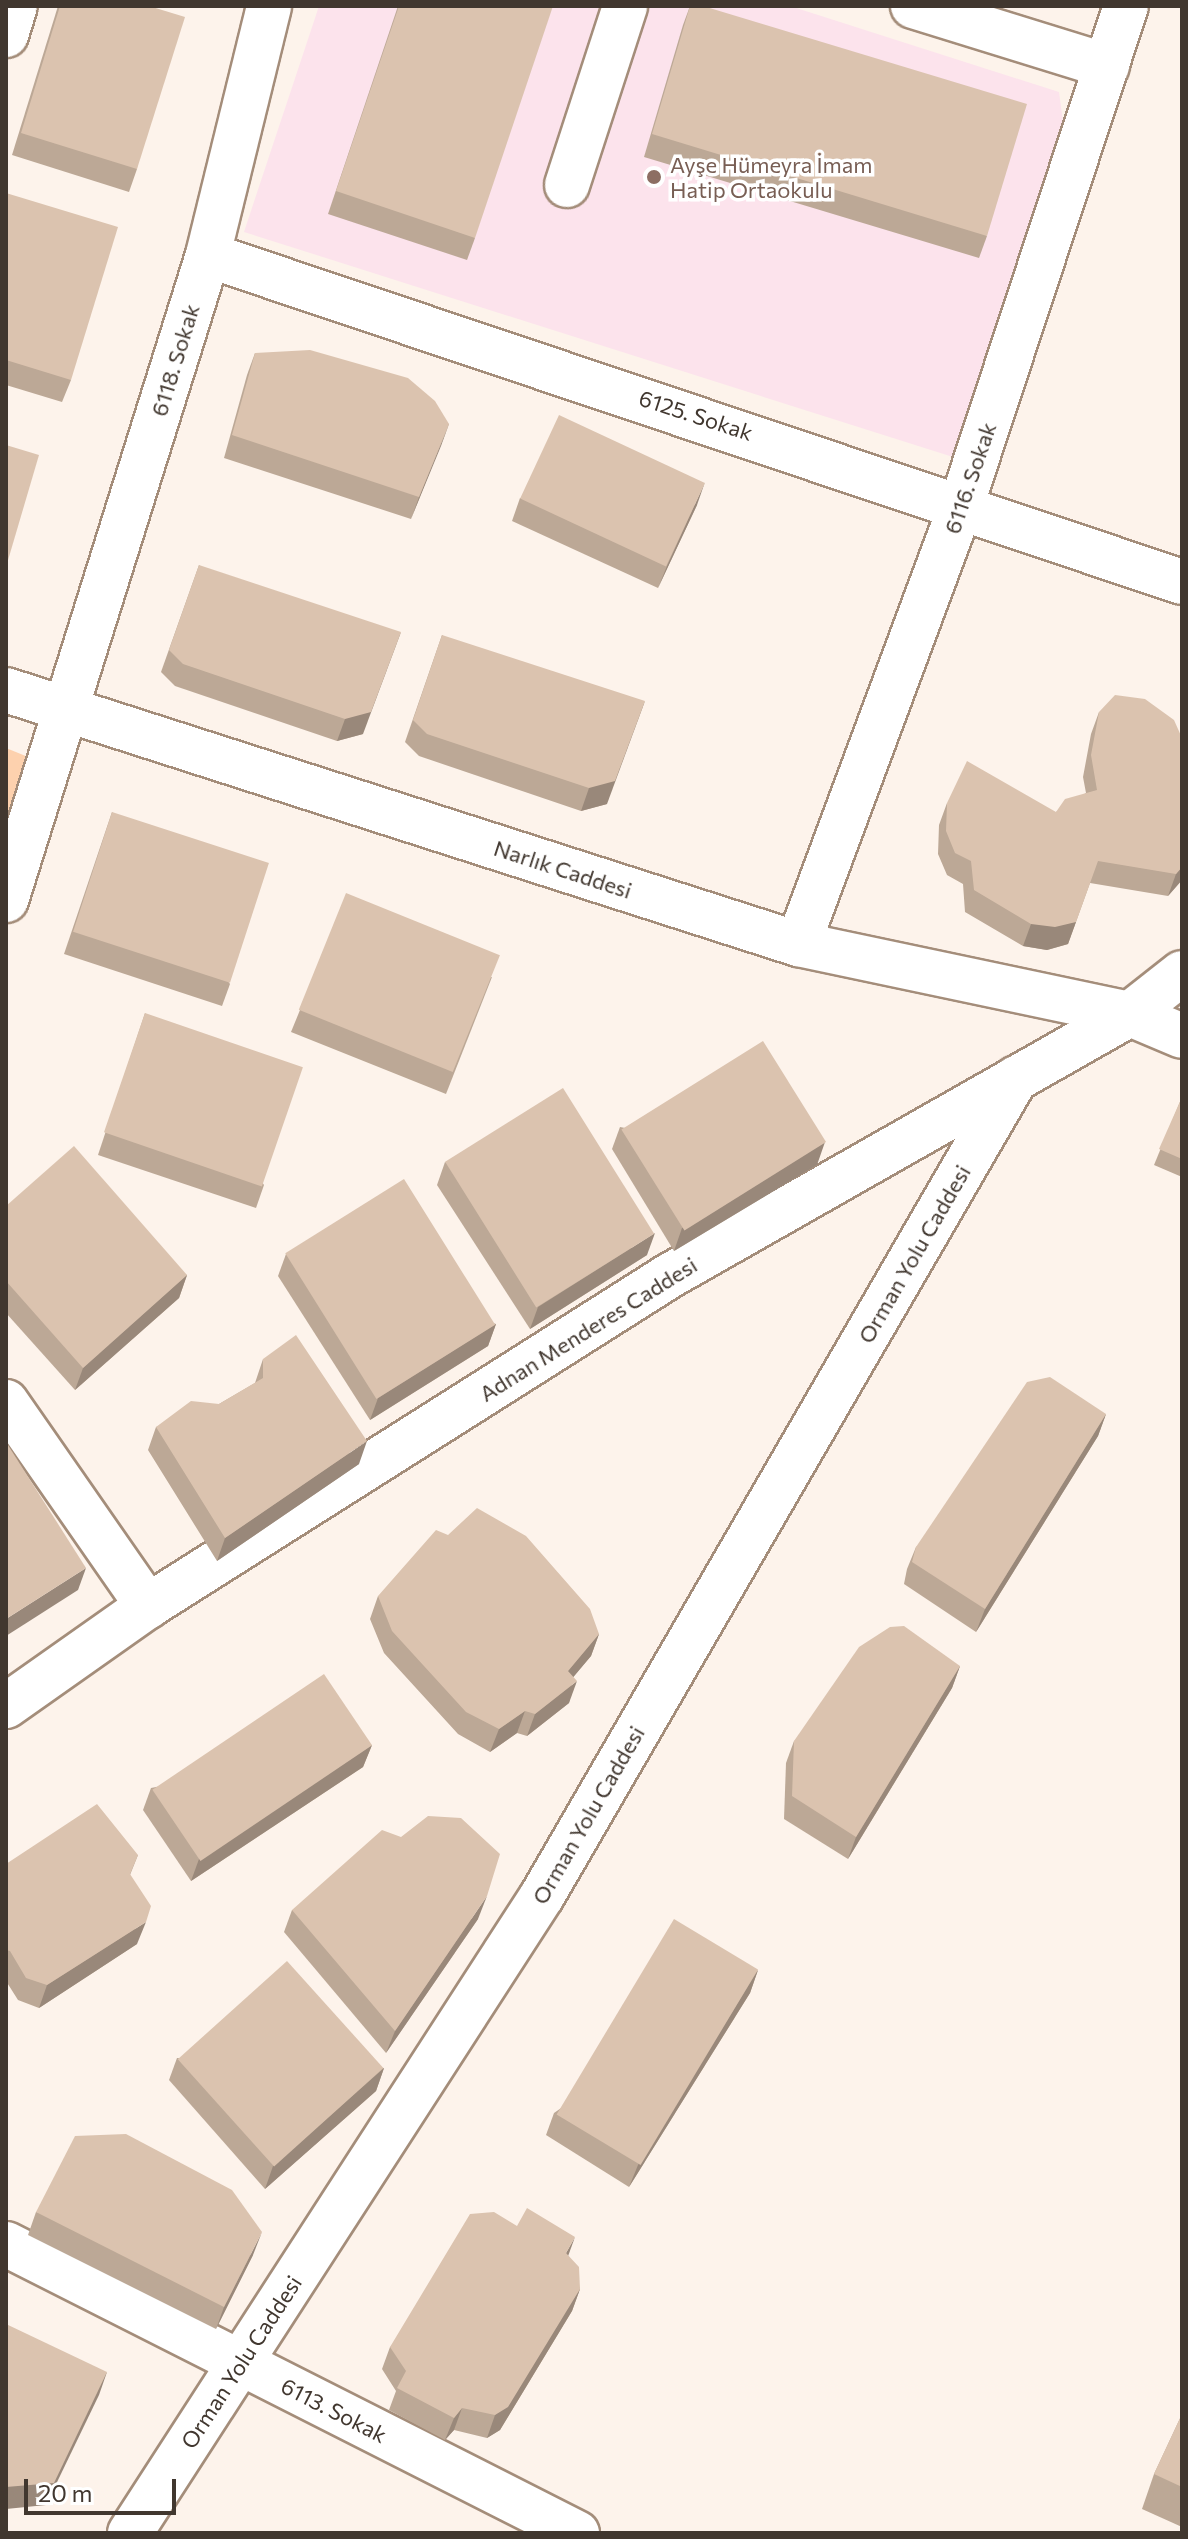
<!DOCTYPE html>
<html>
<head>
<meta charset="utf-8">
<style>
	body { margin:0 }
	#map { position:relative; width:1188px; height:2539px; overflow:hidden; background:#fdf3eb; font-family:Commissioner,sans-serif }
	div>[style] { position:absolute }
	.education>* { inset:0; background:#fce3ec }
	.green>* { inset:0; background:#fdd1ae }
	.roads { filter:drop-shadow(2px 0 #a48d7a) drop-shadow(-2px 0 #a48d7a) drop-shadow(0 2px #a48d7a) drop-shadow(0 -2px #a48d7a) }
	.minor>* { height:44px; margin:-22px; padding:0 22px; transform-origin:22px; border-radius:22px; background:#fff }
	.wall>* { inset:0; background:#bca896 }
	.shaded-wall>* { inset:0; background:#99887a }
	.building>* { inset:0; background:#dbc3af; transform-origin:0 0 }
	.dots>* { width:22px; height:22px; translate:-50% -50%; box-sizing:border-box; border:4px solid #fff; border-radius:50% }
	span { translate:-50% -50%; white-space:nowrap; text-align:center; line-height:1.15; -webkit-text-stroke:7px #fff; paint-order:stroke }
	.education-label { font-size:22px; color:#785e54 }
	.left { translate:0 -50%; text-align:left }
	.street-label { font-size:22px; color:#41372f }
	.frame { position:absolute; inset:0; border:8px solid #41372f; pointer-events:none }
	.scale { position:absolute; left:24px; top:2479px; width:152px; height:36px; box-sizing:border-box; border:4px solid #41372f; border-top:0; padding-left:10px; font-size:24px; line-height:28px; white-space:nowrap; color:#41372f; -webkit-text-stroke:6px #fff; paint-order:stroke }
</style>
</head>
<body>
<div id="map">
	<div class="education">
		<div style="clip-path:polygon(319px 6px,790px 6px,1059px 92px,1063px 122px,953px 457px,244px 232px)"></div>
	</div>
	<div class="green">
		<div style="clip-path:polygon(6px 748px,38px 761px,6px 855px)"></div>
	</div>
	<div class="roads">
		<div class="minor">
			<div style="left:913px;top:6px;width:203px;rotate:17.2deg"></div>
			<div style="left:6px;top:35px;width:30px;rotate:-73deg"></div>
			<div style="left:567px;top:185px;width:188px;rotate:-72deg"></div>
			<div style="left:208px;top:255px;width:1027px;rotate:18.56deg"></div>
			<div style="left:6px;top:690px;width:832px;rotate:17.78deg"></div>
			<div style="left:798px;top:944px;width:339px;rotate:11.9deg"></div>
			<div style="left:1130px;top:1014px;width:56px;rotate:22.9deg"></div>
			<div style="left:6px;top:900px;width:676px;rotate:-72.61deg"></div>
			<div style="left:208px;top:255px;width:256px;rotate:-76.2deg"></div>
			<div style="left:798px;top:944px;width:471px;rotate:-69.6deg"></div>
			<div style="left:962px;top:503px;width:523px;rotate:-71.74deg"></div>
			<div style="left:6px;top:1402px;width:249px;rotate:55.2deg"></div>
			<div style="left:6px;top:1706px;width:174px;rotate:-35.2deg"></div>
			<div style="left:148px;top:1606px;width:617px;rotate:-32.35deg"></div>
			<div style="left:669px;top:1276px;width:530px;rotate:-29.61deg"></div>
			<div style="left:1130px;top:1014px;width:66px;rotate:-38.3deg"></div>
			<div style="left:6px;top:2244px;width:640px;rotate:26.85deg"></div>
			<div style="left:130px;top:2533px;width:759px;rotate:-57.11deg"></div>
			<div style="left:542px;top:1896px;width:945px;rotate:-59.91deg"></div>
		</div>
	</div>
	<div class="wall">
		<div style="clip-path:polygon(58px 6px,149px 6px,137px 169px,129px 192px,12px 155px)"></div>
		<div style="clip-path:polygon(398px 6px,475px 238px,467px 260px,328px 214px)"></div>
		<div style="clip-path:polygon(690px 6px,987px 236px,979px 258px,644px 157px,683px 25px)"></div>
		<div style="clip-path:polygon(6px 193px,71px 380px,62px 402px,6px 385px)"></div>
		<div style="clip-path:polygon(255px 353px,449px 424px,411px 519px,224px 458px,247px 375px)"></div>
		<div style="clip-path:polygon(520px 498px,697px 505px,658px 588px,512px 521px)"></div>
		<div style="clip-path:polygon(199px 565px,363px 734px,337px 741px,175px 686px,161px 672px)"></div>
		<div style="clip-path:polygon(442px 635px,607px 804px,581px 811px,419px 756px,405px 742px)"></div>
		<div style="clip-path:polygon(1099px 712px,1182px 761px,1182px 880px,1168px 896px,1090px 883px,1068px 944px,1047px 950px,1023px 946px,965px 912px,963px 884px,947px 875px,938px 854px,939px 825px,947px 803px,1056px 812px,1086px 793px,1083px 777px,1091px 734px)"></div>
		<div style="clip-path:polygon(112px 812px,230px 984px,222px 1006px,64px 954px)"></div>
		<div style="clip-path:polygon(492px 977px,446px 1094px,291px 1032px,300px 1010px)"></div>
		<div style="clip-path:polygon(145px 1013px,264px 1185px,256px 1208px,98px 1155px)"></div>
		<div style="clip-path:polygon(1182px 1097px,1182px 1177px,1154px 1165px)"></div>
		<div style="clip-path:polygon(620px 1127px,817px 1165px,674px 1251px,612px 1149px)"></div>
		<div style="clip-path:polygon(445px 1162px,647px 1255px,530px 1329px,437px 1185px)"></div>
		<div style="clip-path:polygon(6px 1206px,187px 1275px,179px 1298px,75px 1390px,6px 1313px)"></div>
		<div style="clip-path:polygon(286px 1254px,496px 1324px,488px 1346px,370px 1420px,278px 1276px)"></div>
		<div style="clip-path:polygon(263px 1359px,359px 1464px,217px 1561px,148px 1450px,156px 1427px,219px 1404px,255px 1383px)"></div>
		<div style="clip-path:polygon(1106px 1414px,1098px 1436px,976px 1632px,904px 1584px,907px 1569px,916px 1547px)"></div>
		<div style="clip-path:polygon(378px 1596px,599px 1634px,591px 1656px,573px 1677px,569px 1703px,527px 1736px,517px 1733px,490px 1752px,458px 1734px,384px 1653px,370px 1619px)"></div>
		<div style="clip-path:polygon(960px 1666px,952px 1688px,848px 1859px,784px 1819px,786px 1763px,794px 1741px)"></div>
		<div style="clip-path:polygon(372px 1745px,363px 1767px,191px 1881px,143px 1810px,151px 1788px)"></div>
		<div style="clip-path:polygon(138px 1855px,130px 1875px,137px 1944px,39px 2008px,18px 2000px,6px 1981px,6px 1864px)"></div>
		<div style="clip-path:polygon(292px 1910px,478px 1919px,386px 2053px,284px 1932px)"></div>
		<div style="clip-path:polygon(758px 1970px,750px 1993px,629px 2187px,546px 2135px,554px 2113px)"></div>
		<div style="clip-path:polygon(177px 2058px,384px 2068px,376px 2091px,265px 2189px,169px 2080px)"></div>
		<div style="clip-path:polygon(36px 2212px,253px 2255px,216px 2329px,28px 2235px)"></div>
		<div style="clip-path:polygon(568px 2256px,580px 2289px,572px 2311px,500px 2430px,487px 2438px,454px 2430px,445px 2440px,389px 2410px,396px 2391px,382px 2369px,390px 2347px)"></div>
		<div style="clip-path:polygon(1182px 2414px,1182px 2527px,1142px 2509px,1154px 2474px)"></div>
	</div>
	<div class="shaded-wall">
		<div style="clip-path:polygon(449px 424px,441px 446px,411px 519px,419px 497px)"></div>
		<div style="clip-path:polygon(705px 482px,697px 505px,658px 588px,667px 566px)"></div>
		<div style="clip-path:polygon(401px 632px,363px 734px,337px 741px,345px 719px)"></div>
		<div style="clip-path:polygon(645px 701px,607px 804px,581px 811px,589px 788px)"></div>
		<div style="clip-path:polygon(1182px 867px,1182px 880px,1168px 896px,1176px 874px)"></div>
		<div style="clip-path:polygon(1076px 922px,1068px 944px,1047px 950px,1023px 946px,1031px 924px)"></div>
		<div style="clip-path:polygon(825px 1142px,817px 1165px,674px 1251px,682px 1228px)"></div>
		<div style="clip-path:polygon(655px 1233px,647px 1255px,530px 1329px,538px 1307px)"></div>
		<div style="clip-path:polygon(187px 1275px,179px 1298px,75px 1390px,83px 1368px)"></div>
		<div style="clip-path:polygon(496px 1324px,488px 1346px,370px 1420px,378px 1398px)"></div>
		<div style="clip-path:polygon(1106px 1414px,1098px 1436px,976px 1632px,985px 1609px)"></div>
		<div style="clip-path:polygon(367px 1441px,359px 1464px,217px 1561px,225px 1538px)"></div>
		<div style="clip-path:polygon(86px 1568px,78px 1590px,6px 1636px,6px 1619px)"></div>
		<div style="clip-path:polygon(599px 1634px,591px 1656px,560px 1693px,568px 1671px)"></div>
		<div style="clip-path:polygon(960px 1666px,952px 1688px,848px 1859px,856px 1837px)"></div>
		<div style="clip-path:polygon(577px 1681px,569px 1703px,527px 1736px,535px 1714px)"></div>
		<div style="clip-path:polygon(525px 1711px,517px 1733px,490px 1752px,499px 1729px)"></div>
		<div style="clip-path:polygon(372px 1745px,363px 1767px,191px 1881px,199px 1859px)"></div>
		<div style="clip-path:polygon(487px 1896px,478px 1919px,386px 2053px,395px 2031px)"></div>
		<div style="clip-path:polygon(146px 1922px,137px 1944px,39px 2008px,47px 1985px)"></div>
		<div style="clip-path:polygon(758px 1970px,750px 1993px,629px 2187px,638px 2165px)"></div>
		<div style="clip-path:polygon(384px 2068px,376px 2091px,265px 2189px,273px 2166px)"></div>
		<div style="clip-path:polygon(262px 2232px,253px 2255px,216px 2329px,224px 2307px)"></div>
		<div style="clip-path:polygon(575px 2237px,567px 2259px,566px 2253px)"></div>
		<div style="clip-path:polygon(580px 2289px,572px 2311px,500px 2430px,487px 2438px,495px 2415px)"></div>
		<div style="clip-path:polygon(107px 2372px,99px 2395px,46px 2505px,6px 2509px,6px 2487px)"></div>
		<div style="clip-path:polygon(462px 2408px,454px 2430px,445px 2440px,454px 2418px)"></div>
	</div>
	<div class="building">
		<div style="clip-path:polygon(60px 6px,149px 6px,185px 17px,137px 169px,21px 133px)"></div>
		<div style="clip-path:polygon(399px 6px,553px 6px,475px 238px,336px 191px)"></div>
		<div style="clip-path:polygon(690px 6px,703px 6px,1027px 104px,987px 236px,652px 134px)"></div>
		<div style="clip-path:polygon(6px 193px,118px 227px,71px 380px,6px 360px)"></div>
		<div style="clip-path:polygon(310px 350px,408px 378px,435px 401px,449px 424px,419px 497px,232px 435px,255px 353px)"></div>
		<div style="left:559px;top:415px;width:161px;height:92px;rotate:25deg"></div>
		<div style="clip-path:polygon(6px 445px,39px 455px,6px 567px)"></div>
		<div style="clip-path:polygon(199px 565px,401px 632px,371px 712px,345px 719px,183px 664px,169px 650px)"></div>
		<div style="clip-path:polygon(442px 635px,645px 701px,615px 781px,589px 788px,427px 734px,413px 720px)"></div>
		<div style="clip-path:polygon(1115px 695px,1145px 699px,1174px 720px,1182px 738px,1181px 761px,1182px 761px,1182px 867px,1176px 874px,1098px 861px,1076px 922px,1055px 927px,1031px 924px,974px 890px,971px 861px,955px 853px,946px 831px,947px 803px,967px 761px,1056px 812px,1065px 799px,1097px 790px,1091px 755px,1099px 712px)"></div>
		<div style="left:112px;top:812px;width:165px;height:126px;rotate:18deg"></div>
		<div style="left:346px;top:893px;width:166px;height:126px;rotate:22deg"></div>
		<div style="left:145px;top:1013px;width:167px;height:126px;rotate:19deg"></div>
		<div style="left:763px;top:1041px;width:119px;height:167px;rotate:58deg"></div>
		<div style="left:563px;top:1088px;width:172px;height:139px;rotate:58deg"></div>
		<div style="clip-path:polygon(1182px 1097px,1182px 1159px,1159px 1149px)"></div>
		<div style="clip-path:polygon(74px 1146px,187px 1275px,83px 1368px,6px 1281px,6px 1206px)"></div>
		<div style="left:404px;top:1179px;width:172px;height:140px;rotate:58deg"></div>
		<div style="clip-path:polygon(296px 1335px,367px 1441px,225px 1538px,156px 1427px,191px 1401px,219px 1404px,263px 1378px,263px 1359px)"></div>
		<div style="clip-path:polygon(1050px 1377px,1106px 1414px,985px 1609px,912px 1562px,916px 1547px,1027px 1382px)"></div>
		<div style="clip-path:polygon(6px 1442px,86px 1568px,6px 1619px)"></div>
		<div style="clip-path:polygon(477px 1508px,526px 1536px,590px 1609px,599px 1634px,568px 1671px,577px 1681px,535px 1714px,525px 1711px,499px 1729px,466px 1712px,392px 1631px,378px 1596px,436px 1530px,448px 1535px)"></div>
		<div style="clip-path:polygon(904px 1626px,960px 1666px,856px 1837px,792px 1796px,794px 1741px,859px 1647px,890px 1627px)"></div>
		<div style="left:324px;top:1674px;width:86px;height:207px;rotate:56deg"></div>
		<div style="clip-path:polygon(97px 1804px,138px 1855px,130px 1874px,151px 1906px,146px 1922px,47px 1985px,26px 1978px,10px 1951px,6px 1950px,6px 1864px)"></div>
		<div style="clip-path:polygon(428px 1816px,461px 1818px,500px 1854px,487px 1896px,395px 2031px,292px 1910px,382px 1830px,401px 1837px)"></div>
		<div style="left:674px;top:1919px;width:98px;height:228px;rotate:31deg"></div>
		<div style="left:287px;top:1961px;width:144px;height:147px;rotate:48deg"></div>
		<div style="clip-path:polygon(126px 2134px,232px 2190px,262px 2232px,224px 2307px,36px 2212px,75px 2136px)"></div>
		<div style="clip-path:polygon(527px 2208px,575px 2237px,566px 2253px,579px 2267px,580px 2289px,508px 2407px,495px 2415px,462px 2408px,454px 2418px,397px 2388px,406px 2371px,390px 2347px,470px 2214px,494px 2212px,517px 2226px)"></div>
		<div style="clip-path:polygon(6px 2324px,107px 2372px,54px 2483px,6px 2487px)"></div>
		<div style="clip-path:polygon(1182px 2414px,1182px 2487px,1154px 2474px)"></div>
	</div>
	<div class="dots">
		<div style="left:654px;top:177px;background:#8d6e63"></div>
	</div>
	<div class="education-label">
		<span class="left" style="left:670px;top:177px">Ayşe Hümeyra İmam<br>Hatip Ortaokulu</span>
	</div>
	<div class="street-label">
		<span style="left:175px;top:360px;rotate:-73deg">6118. Sokak</span>
		<span style="left:696px;top:415px;rotate:18deg">6125. Sokak</span>
		<span style="left:970px;top:478px;rotate:-71deg">6116. Sokak</span>
		<span style="left:563px;top:869px;rotate:18deg">Narlık Caddesi</span>
		<span style="left:914px;top:1254px;rotate:-60deg">Orman Yolu Caddesi</span>
		<span style="left:588px;top:1329px;rotate:-32deg">Adnan Menderes Caddesi</span>
		<span style="left:588px;top:1815px;rotate:-60deg">Orman Yolu Caddesi</span>
		<span style="left:241px;top:2362px;rotate:-57deg">Orman Yolu Caddesi</span>
		<span style="left:334px;top:2410px;rotate:27deg">6113. Sokak</span>
	</div>
	<div class="frame"></div>
	<div class="scale">20 m</div>
</div>
</body>
</html>
